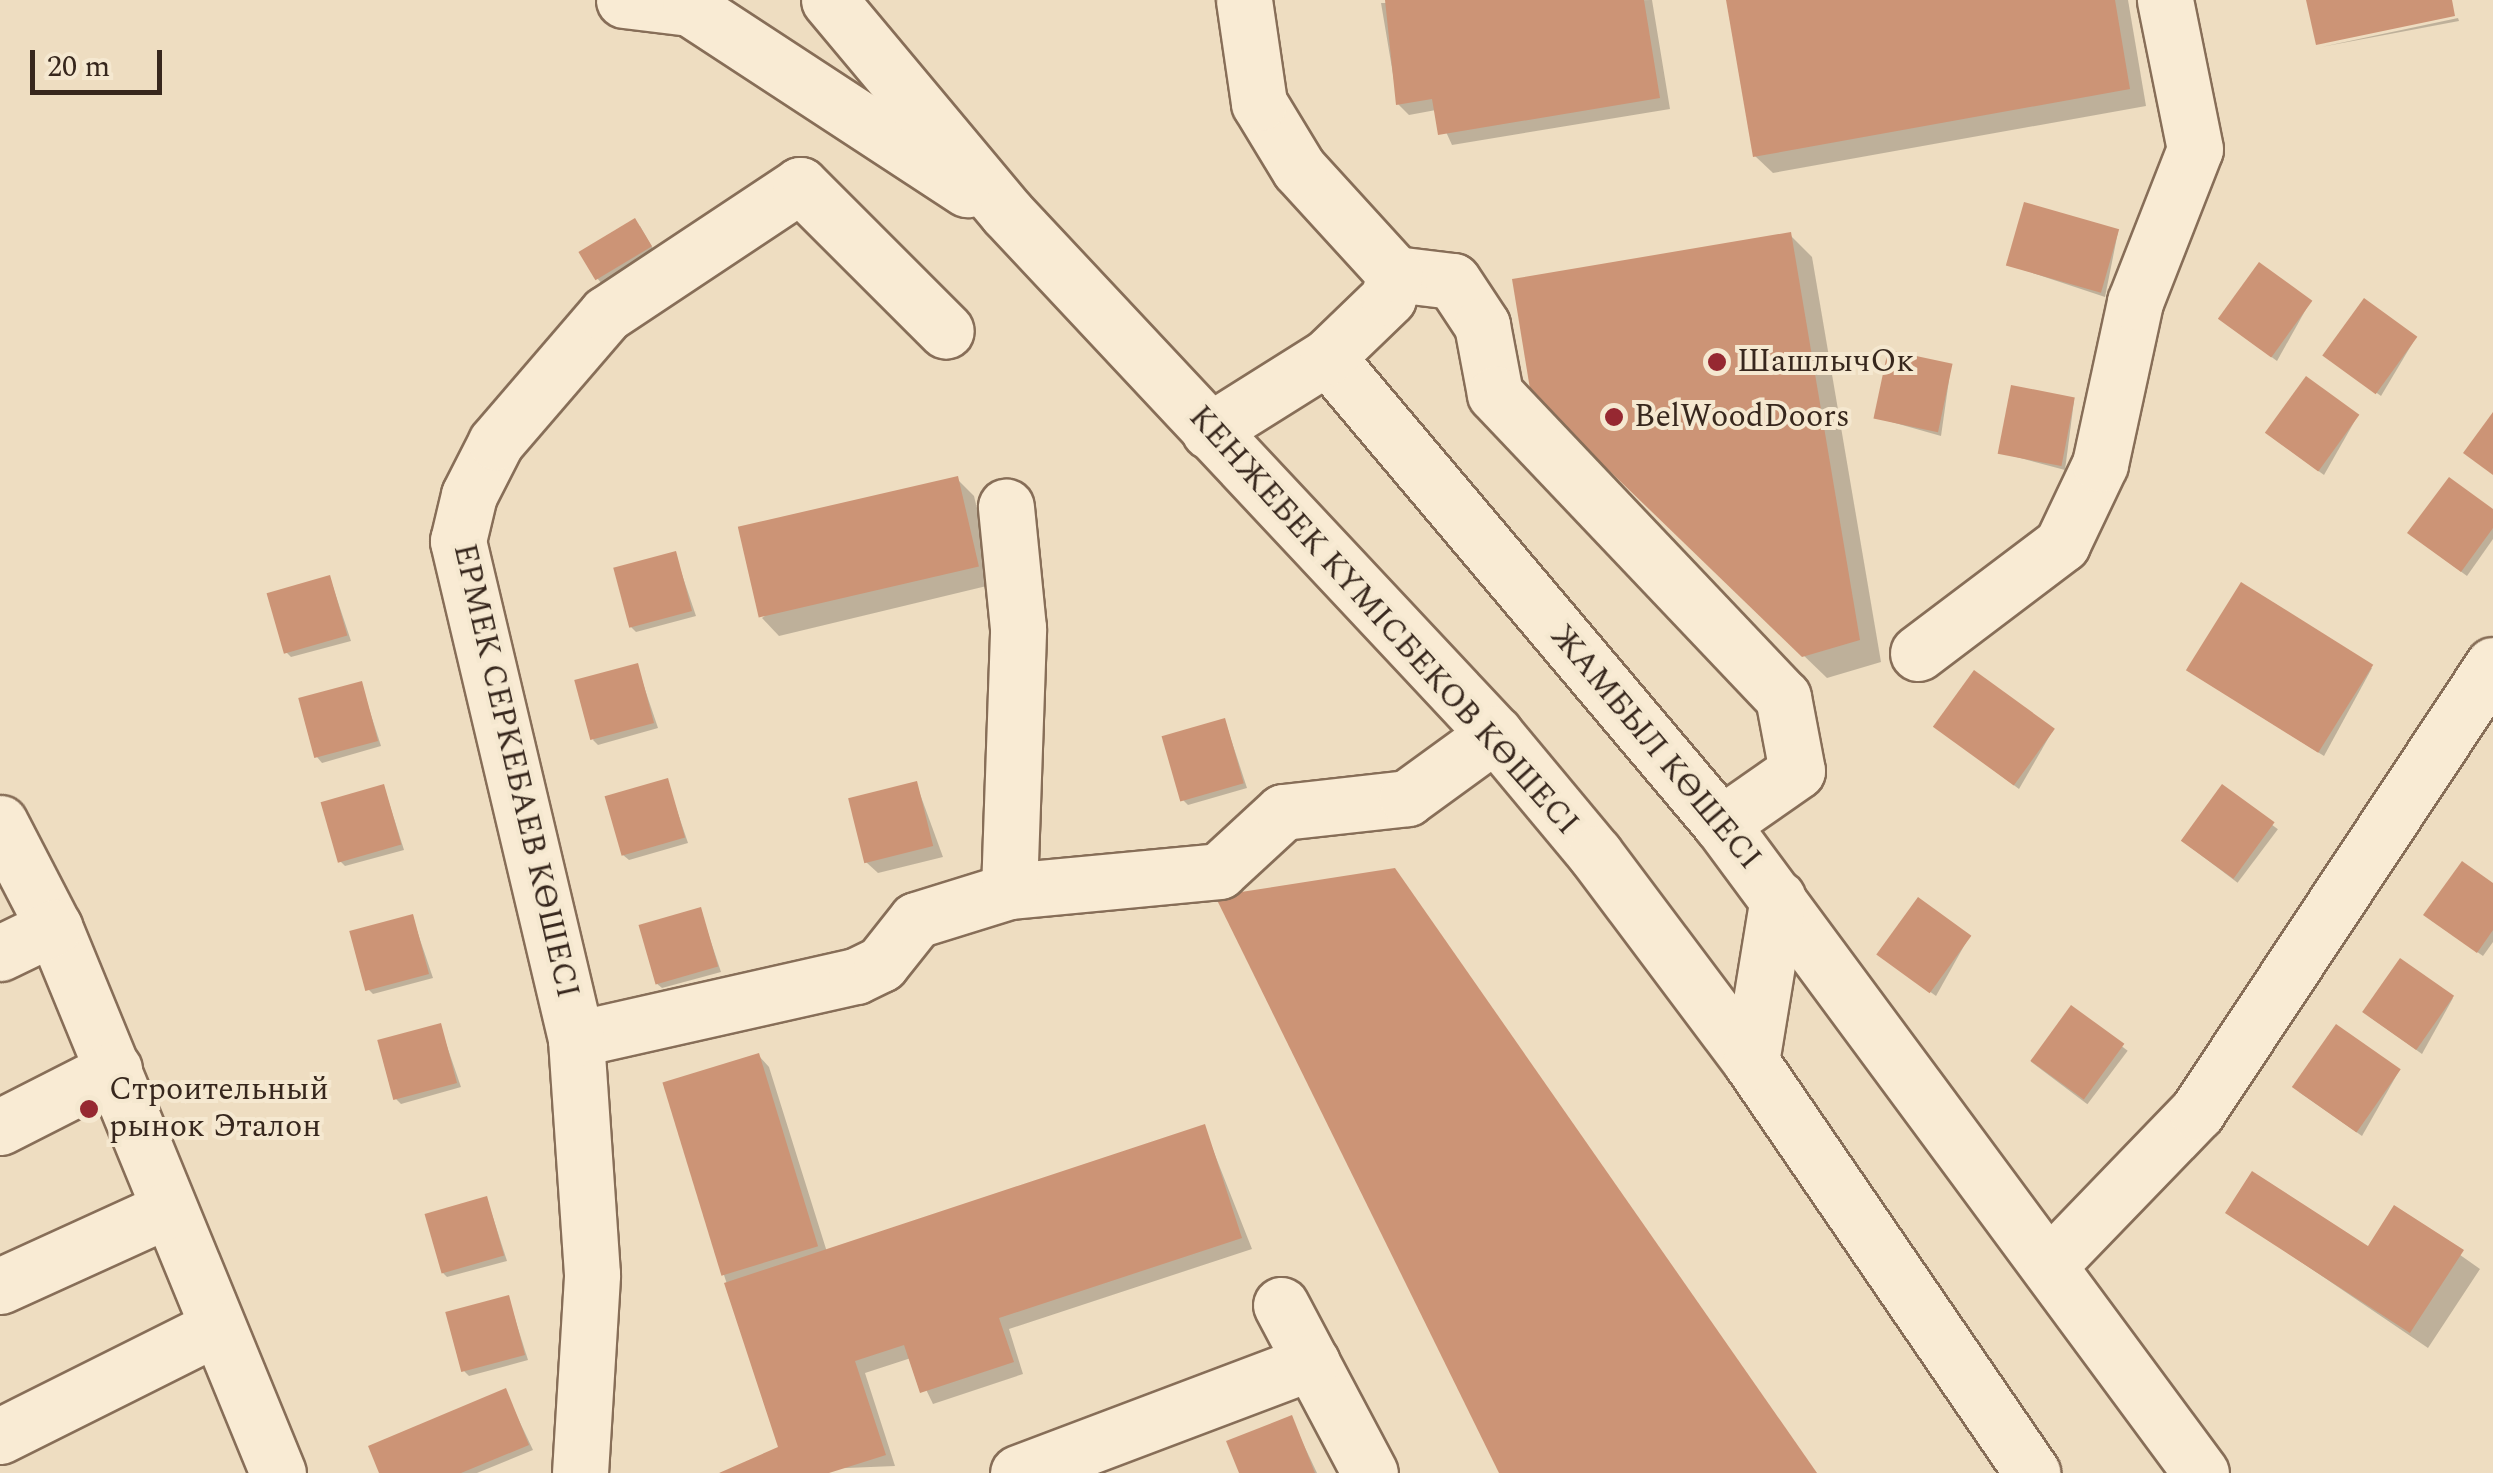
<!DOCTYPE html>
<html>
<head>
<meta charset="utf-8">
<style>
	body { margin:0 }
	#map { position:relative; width:2493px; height:1473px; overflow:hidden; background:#eeddc1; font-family:Spectral,serif }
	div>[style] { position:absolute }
	.shadow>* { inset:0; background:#0003; transform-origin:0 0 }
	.building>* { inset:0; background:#cc9476; transform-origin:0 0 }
	.roads { filter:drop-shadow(2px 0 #876e58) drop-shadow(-2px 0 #876e58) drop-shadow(0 2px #876e58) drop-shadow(0 -2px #876e58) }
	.minor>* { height:55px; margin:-27.5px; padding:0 27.5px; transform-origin:27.5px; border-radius:27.5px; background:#f9ebd4 }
	.dots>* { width:28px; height:28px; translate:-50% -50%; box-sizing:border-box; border:5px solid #f5e8d0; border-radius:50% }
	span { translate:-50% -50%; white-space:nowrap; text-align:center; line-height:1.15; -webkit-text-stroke:8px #f5e8d0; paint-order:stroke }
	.poi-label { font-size:32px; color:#37271d }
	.left { translate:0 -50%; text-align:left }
	.street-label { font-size:32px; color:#37271d }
	.scale { position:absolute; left:30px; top:50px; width:132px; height:45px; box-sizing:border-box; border:5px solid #37271d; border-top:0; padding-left:12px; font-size:30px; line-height:35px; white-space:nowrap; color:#37271d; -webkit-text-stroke:8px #f5e8d0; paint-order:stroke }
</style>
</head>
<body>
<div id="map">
	<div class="shadow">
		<div style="clip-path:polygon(1652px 0,1670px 109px,1452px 145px,1436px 110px,1409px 115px,1398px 104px,1381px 3px)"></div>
		<div style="clip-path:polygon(1729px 0,2128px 0,2146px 106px,1773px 173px,1755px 156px)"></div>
		<div style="clip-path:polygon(2458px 18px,2459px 21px,2321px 47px)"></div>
		<div style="clip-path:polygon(640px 226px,655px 252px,602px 284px,597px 278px)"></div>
		<div style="clip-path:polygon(2118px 232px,2105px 297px,2009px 265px)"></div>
		<div style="clip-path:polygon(1790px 235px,1812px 257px,1881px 662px,1827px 678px,1556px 417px)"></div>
		<div style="clip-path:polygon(2310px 302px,2277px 361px,2226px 324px)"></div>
		<div style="clip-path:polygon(2415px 339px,2381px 396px,2330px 359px)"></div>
		<div style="clip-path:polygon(1951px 366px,1941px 436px,1874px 417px)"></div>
		<div style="clip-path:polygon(2074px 401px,2065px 470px,1998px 452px)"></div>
		<div style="clip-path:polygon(2357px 417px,2324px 475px,2273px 438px)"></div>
		<div style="clip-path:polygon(957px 479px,974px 496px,995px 584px,779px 636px,762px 618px)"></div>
		<div style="clip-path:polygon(2493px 512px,2493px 539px,2467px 576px,2415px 538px)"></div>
		<div style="clip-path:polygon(675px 554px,696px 616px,636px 632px,631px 627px)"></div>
		<div style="clip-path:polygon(330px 578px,351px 641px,291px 657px,286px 652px)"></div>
		<div style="clip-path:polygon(637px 666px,658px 728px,598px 745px,593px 740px)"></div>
		<div style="clip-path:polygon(2372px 668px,2324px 756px,2194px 674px)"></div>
		<div style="clip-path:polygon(361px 684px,381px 746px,322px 763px,317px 757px)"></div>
		<div style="clip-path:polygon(1225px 721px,1247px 788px,1188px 805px,1183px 800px)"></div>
		<div style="clip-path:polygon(2053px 730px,2019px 789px,1941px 731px)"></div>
		<div style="clip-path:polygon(667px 781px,688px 843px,629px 860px,623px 855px)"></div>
		<div style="clip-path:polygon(916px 783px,943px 857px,878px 873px,866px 862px)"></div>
		<div style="clip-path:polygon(384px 787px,404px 850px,345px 866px,340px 861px)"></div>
		<div style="left:2222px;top:787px;width:70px;height:67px;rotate:37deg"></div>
		<div style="clip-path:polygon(2493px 886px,2493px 942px,2483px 956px,2431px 920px)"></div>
		<div style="clip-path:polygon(700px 909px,721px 972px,662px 988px,656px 983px)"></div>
		<div style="clip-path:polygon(412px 916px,433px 978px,373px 994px,368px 989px)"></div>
		<div style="clip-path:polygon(1969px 937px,1936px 996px,1885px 959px)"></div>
		<div style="clip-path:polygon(2453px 998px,2422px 1054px,2370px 1017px)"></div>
		<div style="left:2071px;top:1008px;width:71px;height:67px;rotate:37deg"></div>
		<div style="clip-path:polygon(440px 1026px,461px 1087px,401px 1104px,396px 1099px)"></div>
		<div style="clip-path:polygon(758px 1055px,769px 1067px,827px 1252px,1204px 1127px,1252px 1249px,1009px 1329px,1023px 1374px,933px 1404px,911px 1358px,865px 1373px,895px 1466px,723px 1473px,781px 1449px,724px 1275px)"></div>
		<div style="clip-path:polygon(2399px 1071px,2362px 1136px,2299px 1092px)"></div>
		<div style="clip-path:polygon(487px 1199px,507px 1261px,447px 1277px,442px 1272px)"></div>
		<div style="clip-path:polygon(2395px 1209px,2480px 1269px,2428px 1348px,2229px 1213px,2369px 1249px)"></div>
		<div style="clip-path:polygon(508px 1297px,528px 1360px,469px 1376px,464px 1371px)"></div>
		<div style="clip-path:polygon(505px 1391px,533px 1450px,477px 1473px,382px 1473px)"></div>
		<div style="clip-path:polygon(1291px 1418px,1317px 1473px,1242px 1473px)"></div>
	</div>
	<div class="building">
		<div style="clip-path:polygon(1385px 0,1644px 0,1660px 98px,1438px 135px,1432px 99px,1396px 105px)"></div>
		<div style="clip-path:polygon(1726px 0,2115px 0,2130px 89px,1753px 157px)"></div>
		<div style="clip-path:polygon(2306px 0,2452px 0,2455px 16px,2316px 45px)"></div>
		<div style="left:2024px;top:202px;width:99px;height:66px;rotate:16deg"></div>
		<div style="left:635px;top:218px;width:33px;height:66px;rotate:59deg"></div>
		<div style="clip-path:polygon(1791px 232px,1860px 640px,1802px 657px,1531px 395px,1512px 279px)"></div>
		<div style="left:2259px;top:262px;width:66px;height:70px;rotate:36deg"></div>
		<div style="left:2364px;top:298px;width:66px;height:71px;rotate:36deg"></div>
		<div style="left:1888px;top:350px;width:66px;height:70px;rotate:12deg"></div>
		<div style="left:2306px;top:376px;width:66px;height:70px;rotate:36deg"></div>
		<div style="left:2011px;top:385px;width:65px;height:70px;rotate:11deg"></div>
		<div style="clip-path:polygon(2493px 412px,2493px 475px,2463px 453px)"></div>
		<div style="left:958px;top:476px;width:93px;height:226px;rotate:77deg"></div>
		<div style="clip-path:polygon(2449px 477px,2493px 509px,2493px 528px,2461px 572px,2407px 533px)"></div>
		<div style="left:676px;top:551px;width:62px;height:65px;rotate:75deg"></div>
		<div style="left:330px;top:575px;width:63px;height:66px;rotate:74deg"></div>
		<div style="left:2241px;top:582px;width:156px;height:104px;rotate:32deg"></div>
		<div style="left:638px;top:663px;width:62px;height:66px;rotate:75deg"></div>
		<div style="left:1974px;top:670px;width:100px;height:70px;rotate:36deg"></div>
		<div style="left:362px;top:681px;width:62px;height:66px;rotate:75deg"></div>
		<div style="left:1225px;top:718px;width:68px;height:66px;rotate:74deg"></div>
		<div style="left:668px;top:778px;width:62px;height:66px;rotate:74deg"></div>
		<div style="left:917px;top:781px;width:67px;height:71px;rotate:76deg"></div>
		<div style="left:384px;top:784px;width:63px;height:66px;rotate:74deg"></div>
		<div style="left:2222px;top:784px;width:65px;height:70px;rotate:36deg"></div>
		<div style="clip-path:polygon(2462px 861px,2493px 883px,2493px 930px,2477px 953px,2423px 915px)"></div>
		<div style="clip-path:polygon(1395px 868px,1817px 1473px,1499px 1473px,1215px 896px)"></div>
		<div style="left:1918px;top:897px;width:66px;height:71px;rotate:36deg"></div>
		<div style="left:701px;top:907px;width:62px;height:65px;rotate:74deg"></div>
		<div style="left:413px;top:914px;width:62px;height:66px;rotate:75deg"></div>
		<div style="left:2400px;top:958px;width:66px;height:66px;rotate:35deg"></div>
		<div style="left:2071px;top:1005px;width:66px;height:69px;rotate:36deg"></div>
		<div style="left:441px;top:1023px;width:62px;height:66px;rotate:75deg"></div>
		<div style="left:2336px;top:1024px;width:79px;height:77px;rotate:35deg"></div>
		<div style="left:759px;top:1053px;width:202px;height:101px;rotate:73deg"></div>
		<div style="clip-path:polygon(1205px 1124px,1242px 1238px,999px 1318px,1014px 1362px,920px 1393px,904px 1345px,855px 1361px,886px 1455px,829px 1473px,719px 1473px,778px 1447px,724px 1283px)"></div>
		<div style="clip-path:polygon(2252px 1171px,2368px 1246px,2394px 1205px,2464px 1250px,2410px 1333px,2225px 1213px)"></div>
		<div style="left:487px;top:1196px;width:62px;height:65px;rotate:74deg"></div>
		<div style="left:509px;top:1295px;width:62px;height:66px;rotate:75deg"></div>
		<div style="clip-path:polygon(506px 1388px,529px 1445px,461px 1473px,379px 1473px,368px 1446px)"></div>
		<div style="clip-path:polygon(1292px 1415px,1315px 1473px,1239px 1473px,1226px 1441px)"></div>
	</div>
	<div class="roads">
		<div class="minor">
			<div style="left:624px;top:0;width:66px;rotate:6.9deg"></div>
			<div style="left:690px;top:8px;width:331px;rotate:33.2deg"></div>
			<div style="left:829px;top:0;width:278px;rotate:50.1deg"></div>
			<div style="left:1007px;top:213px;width:714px;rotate:46.87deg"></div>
			<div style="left:1495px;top:734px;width:156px;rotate:50.2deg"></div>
			<div style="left:1595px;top:854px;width:260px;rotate:53.1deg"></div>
			<div style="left:1751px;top:1062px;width:498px;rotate:55.6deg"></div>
			<div style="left:1395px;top:274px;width:58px;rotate:6.9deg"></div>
			<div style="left:1453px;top:281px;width:53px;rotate:56.6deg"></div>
			<div style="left:1482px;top:325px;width:70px;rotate:79.3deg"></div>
			<div style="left:1495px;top:394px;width:418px;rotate:46.5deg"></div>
			<div style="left:1783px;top:697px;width:75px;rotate:79.3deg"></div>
			<div style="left:1797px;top:771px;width:93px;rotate:145.1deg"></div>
			<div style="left:1327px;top:357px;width:611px;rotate:49.85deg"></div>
			<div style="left:1721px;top:824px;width:807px;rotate:53.51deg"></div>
			<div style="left:1209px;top:431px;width:139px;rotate:-32.1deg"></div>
			<div style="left:1327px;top:357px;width:85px;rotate:-44deg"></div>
			<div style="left:1388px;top:298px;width:25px;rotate:-74deg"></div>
			<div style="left:1395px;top:274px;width:142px;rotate:-132.4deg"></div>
			<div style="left:1299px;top:169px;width:77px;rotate:-121.2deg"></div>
			<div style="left:1259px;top:103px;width:104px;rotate:-98.3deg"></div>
			<div style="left:1918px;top:653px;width:181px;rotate:-37.1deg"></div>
			<div style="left:2062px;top:544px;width:89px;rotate:-64.6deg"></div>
			<div style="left:2100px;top:464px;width:166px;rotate:-77.8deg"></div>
			<div style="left:2135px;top:302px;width:164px;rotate:-68.6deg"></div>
			<div style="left:2195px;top:149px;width:152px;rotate:-101.4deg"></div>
			<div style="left:0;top:823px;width:117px;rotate:62.6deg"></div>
			<div style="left:54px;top:927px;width:590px;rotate:67.69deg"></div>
			<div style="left:1009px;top:891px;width:211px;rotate:-5.4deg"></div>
			<div style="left:1219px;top:871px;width:87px;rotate:-42.7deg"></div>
			<div style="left:1283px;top:812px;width:125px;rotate:-6.4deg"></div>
			<div style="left:1407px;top:798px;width:109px;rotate:-36deg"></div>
			<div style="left:0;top:953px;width:60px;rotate:-25.7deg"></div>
			<div style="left:576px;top:1039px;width:287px;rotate:-12.7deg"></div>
			<div style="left:856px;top:976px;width:28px;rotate:-26deg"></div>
			<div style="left:881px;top:964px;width:56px;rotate:-51.5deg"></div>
			<div style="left:916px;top:920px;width:97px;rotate:-17.3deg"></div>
			<div style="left:1009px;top:891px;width:263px;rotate:-88deg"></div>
			<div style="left:1018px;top:628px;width:122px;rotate:-95.7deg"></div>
			<div style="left:1751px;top:1062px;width:166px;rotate:-80.7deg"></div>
			<div style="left:0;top:1127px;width:128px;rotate:-27deg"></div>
			<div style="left:2051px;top:1263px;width:210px;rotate:-46deg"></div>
			<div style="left:2197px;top:1112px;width:536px;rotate:-56.49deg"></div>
			<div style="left:0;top:1286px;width:183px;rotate:-24.5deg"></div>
			<div style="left:1281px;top:1305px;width:190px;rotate:62.1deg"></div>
			<div style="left:0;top:1436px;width:239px;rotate:-26.6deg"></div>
			<div style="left:580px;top:1473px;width:199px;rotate:-86.5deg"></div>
			<div style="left:592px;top:1274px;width:236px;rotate:-93.9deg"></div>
			<div style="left:576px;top:1039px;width:512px;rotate:-103.33deg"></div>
			<div style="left:458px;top:541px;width:47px;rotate:-76.6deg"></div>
			<div style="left:469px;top:495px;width:59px;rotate:-63deg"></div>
			<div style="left:496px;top:442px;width:169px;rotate:-49.3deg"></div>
			<div style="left:606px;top:314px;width:233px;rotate:-33.6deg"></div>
			<div style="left:800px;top:185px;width:206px;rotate:45deg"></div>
			<div style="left:1018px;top:1473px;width:314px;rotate:-20.7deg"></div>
		</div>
	</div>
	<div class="dots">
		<div style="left:1717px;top:362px;background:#962831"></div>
		<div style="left:1614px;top:417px;background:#962831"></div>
		<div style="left:89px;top:1109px;background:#962831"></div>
	</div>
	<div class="poi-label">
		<span class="left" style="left:1737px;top:362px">ШашлычОк</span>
		<span class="left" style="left:1634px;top:417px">BelWoodDoors</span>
		<span class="left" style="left:109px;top:1109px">Строительный<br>рынок Эталон</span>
	</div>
	<div class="street-label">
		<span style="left:1383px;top:621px;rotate:48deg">КЕНЖЕБЕК КҮМІСБЕКОВ КӨШЕСІ</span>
		<span style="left:1655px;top:748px;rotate:50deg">ЖАМБЫЛ КӨШЕСІ</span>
		<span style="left:515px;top:771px;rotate:77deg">ЕРМЕК СЕРКЕБАЕВ КӨШЕСІ</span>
	</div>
	<div class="scale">20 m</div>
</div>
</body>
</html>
